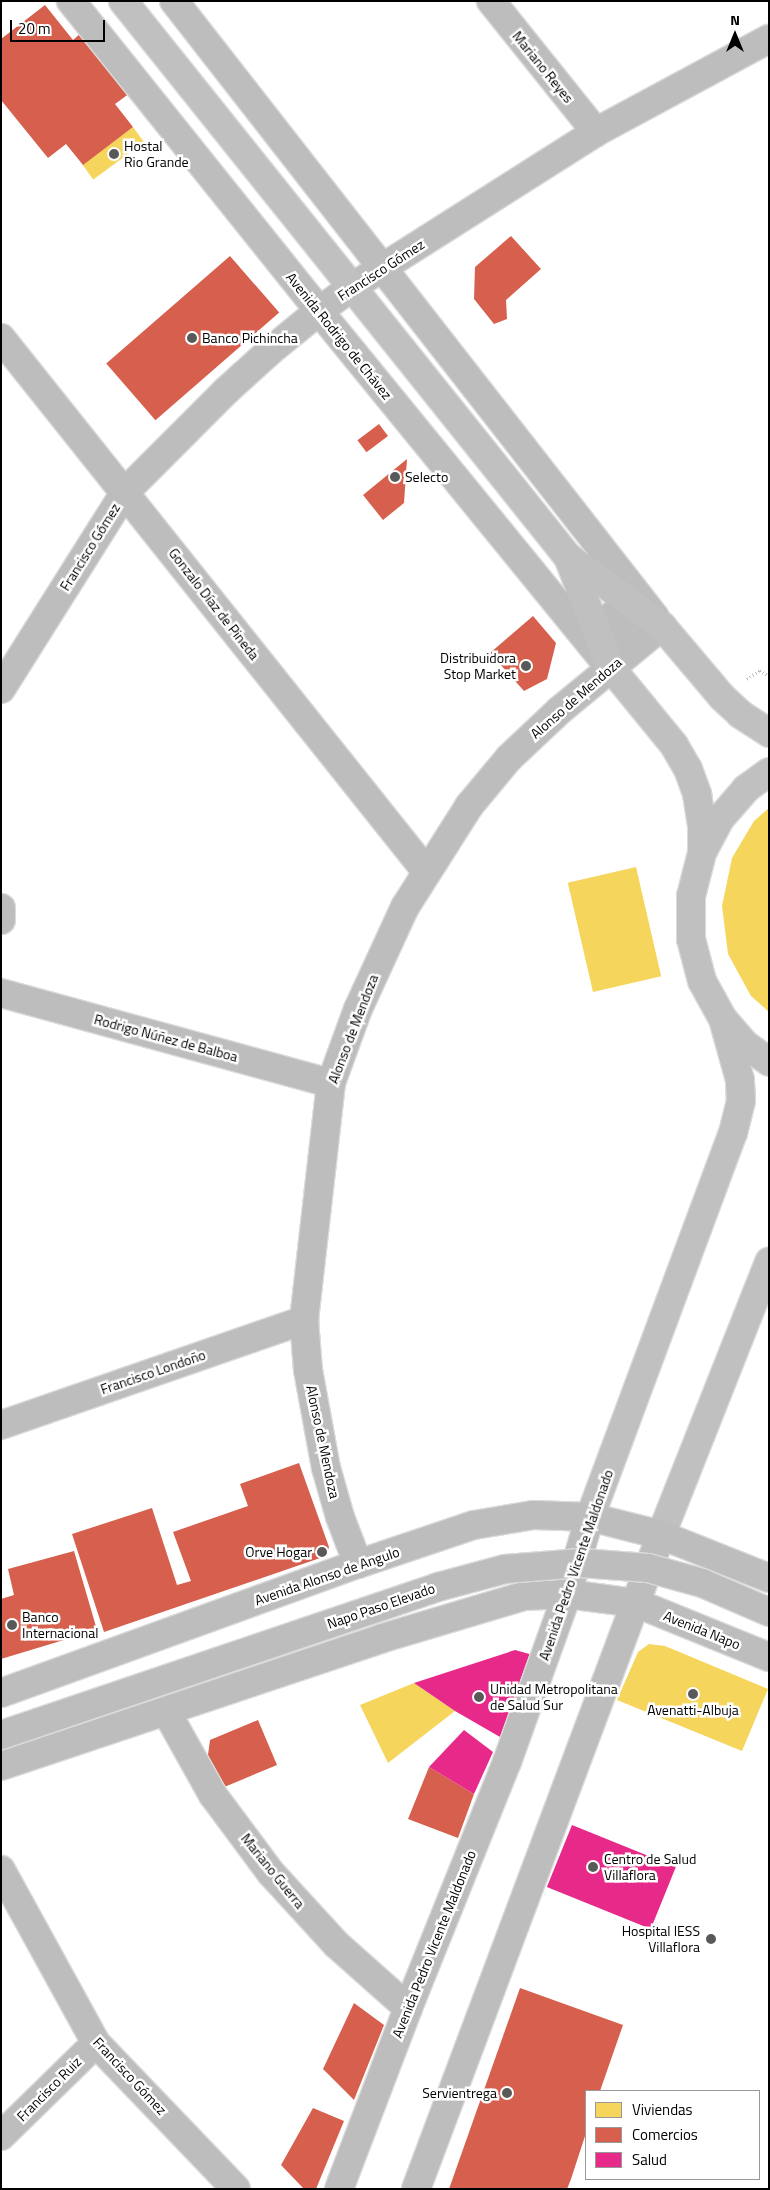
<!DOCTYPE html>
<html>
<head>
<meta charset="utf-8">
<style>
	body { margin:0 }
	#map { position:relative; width:770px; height:2190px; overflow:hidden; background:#fff; font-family:"Titillium Web",sans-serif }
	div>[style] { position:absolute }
	.homes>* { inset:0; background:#f6d55c; transform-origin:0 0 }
	.shops>* { inset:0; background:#d6604d; transform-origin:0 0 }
	.health>* { inset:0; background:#e7298a; transform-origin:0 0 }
	.path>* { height:3px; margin-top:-1.5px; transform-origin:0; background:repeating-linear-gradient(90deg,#b8b8b8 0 1px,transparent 0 3.5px) }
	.roads { filter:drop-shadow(1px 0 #dbdbdb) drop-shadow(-1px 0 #dbdbdb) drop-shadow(0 1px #dbdbdb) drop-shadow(0 -1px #dbdbdb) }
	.pedestrian>* { height:28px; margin:-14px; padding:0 14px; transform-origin:14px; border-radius:14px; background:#bdbdbd }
	.minor>* { height:28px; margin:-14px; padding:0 14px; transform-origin:14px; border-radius:14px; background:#bdbdbd }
	.tertiary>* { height:28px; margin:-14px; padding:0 14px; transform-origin:14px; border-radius:14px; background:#bdbdbd }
	.secondary>* { height:28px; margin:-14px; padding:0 14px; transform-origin:14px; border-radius:14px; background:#c0c0c0 }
	.primary>* { height:28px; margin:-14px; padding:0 14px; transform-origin:14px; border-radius:14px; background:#bdbdbd }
	.bridges { filter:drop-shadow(1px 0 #dbdbdb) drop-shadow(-1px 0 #dbdbdb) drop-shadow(0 1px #dbdbdb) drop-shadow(0 -1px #dbdbdb) }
	.primary-bridge>* { height:28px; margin:-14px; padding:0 14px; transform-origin:14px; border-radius:14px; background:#bdbdbd }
	.dots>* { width:14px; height:14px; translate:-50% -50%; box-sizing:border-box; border:2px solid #fff; border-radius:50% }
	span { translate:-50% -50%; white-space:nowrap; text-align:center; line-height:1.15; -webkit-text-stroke:5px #fff; paint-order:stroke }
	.street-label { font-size:14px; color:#000 }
	.poi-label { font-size:14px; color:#000 }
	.left { translate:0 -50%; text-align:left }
	.right { translate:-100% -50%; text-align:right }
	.frame { position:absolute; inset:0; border:2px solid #000; pointer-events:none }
	.legend { position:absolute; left:585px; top:2090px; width:175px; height:90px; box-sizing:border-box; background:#fff; border:1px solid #999; margin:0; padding:6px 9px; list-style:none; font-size:15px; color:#000 }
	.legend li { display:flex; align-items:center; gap:10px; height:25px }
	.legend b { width:25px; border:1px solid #999 }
	.north { position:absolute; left:710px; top:10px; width:50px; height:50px; -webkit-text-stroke:4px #fff; paint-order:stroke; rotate:0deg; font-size:14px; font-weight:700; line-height:20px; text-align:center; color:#000 }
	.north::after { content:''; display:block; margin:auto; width:18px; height:22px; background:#000; clip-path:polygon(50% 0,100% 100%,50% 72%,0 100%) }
	.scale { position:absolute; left:10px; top:20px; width:95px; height:22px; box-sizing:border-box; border:2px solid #000; border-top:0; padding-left:6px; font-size:15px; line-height:18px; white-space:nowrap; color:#000; -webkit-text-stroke:4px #fff; paint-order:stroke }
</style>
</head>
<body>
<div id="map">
	<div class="homes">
		<div style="left:133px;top:127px;width:19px;height:63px;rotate:54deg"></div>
		<div style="clip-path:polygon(769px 808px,769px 1012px,751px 996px,728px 954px,722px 906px,732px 858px,754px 821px)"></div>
		<div style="left:636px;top:867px;width:112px;height:70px;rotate:77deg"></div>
		<div style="clip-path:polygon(649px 1644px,665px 1646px,768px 1689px,742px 1751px,617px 1700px,638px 1652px)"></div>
		<div style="clip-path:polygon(414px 1683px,455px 1711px,388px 1763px,360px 1705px)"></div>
	</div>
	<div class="shops">
		<div style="clip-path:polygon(45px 5px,73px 40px,81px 33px,130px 93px,115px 104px,133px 127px,83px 165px,66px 144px,48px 158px,1px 100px,1px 39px)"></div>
		<div style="clip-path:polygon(511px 236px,541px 269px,506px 300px,507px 319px,494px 324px,474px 299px,475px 267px)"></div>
		<div style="left:230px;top:256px;width:75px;height:164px;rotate:49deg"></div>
		<div style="left:379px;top:424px;width:15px;height:27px;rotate:53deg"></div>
		<div style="clip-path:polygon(407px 459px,404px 503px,383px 520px,363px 495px)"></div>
		<div style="clip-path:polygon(533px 616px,556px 643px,547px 679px,524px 691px,490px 653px)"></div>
		<div style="clip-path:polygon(299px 1463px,329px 1547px,326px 1556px,104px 1632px,72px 1534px,152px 1508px,177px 1585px,191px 1581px,173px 1532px,248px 1506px,240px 1484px)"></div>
		<div style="clip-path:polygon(74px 1551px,97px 1630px,1px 1659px,1px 1599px,14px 1595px,8px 1569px)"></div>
		<div style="clip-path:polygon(258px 1720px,277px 1765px,222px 1788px,208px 1755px,210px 1740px)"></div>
		<div style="clip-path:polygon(429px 1767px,474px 1794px,458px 1838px,408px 1819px)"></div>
		<div style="clip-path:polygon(520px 1988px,623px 2025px,600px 2091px,586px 2091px,586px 2133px,571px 2179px,567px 2189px,449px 2189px)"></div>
		<div style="clip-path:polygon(354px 2003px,384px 2025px,354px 2100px,323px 2069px)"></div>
		<div style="clip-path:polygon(313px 2108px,344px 2121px,316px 2189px,304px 2189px,281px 2165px)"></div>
	</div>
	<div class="health">
		<div style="clip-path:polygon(515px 1650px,533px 1655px,507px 1741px,455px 1711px,414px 1683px)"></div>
		<div style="clip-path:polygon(464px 1730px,493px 1752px,474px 1794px,429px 1767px)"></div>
		<div style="left:572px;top:1825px;width:112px;height:67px;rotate:22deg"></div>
	</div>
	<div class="path">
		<div style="left:747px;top:679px;width:16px;rotate:-35deg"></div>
		<div style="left:760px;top:670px;width:11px;rotate:34deg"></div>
	</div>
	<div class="roads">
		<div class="pedestrian">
			<div style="left:613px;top:615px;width:27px;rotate:39deg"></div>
			<div style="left:634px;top:632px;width:14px;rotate:144deg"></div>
			<div style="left:623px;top:640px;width:27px;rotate:-112deg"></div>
		</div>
		<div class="minor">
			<div style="left:491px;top:1px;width:168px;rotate:51.3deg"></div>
			<div style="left:1px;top:338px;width:682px;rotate:51.43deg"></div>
			<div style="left:1px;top:689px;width:233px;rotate:-57.8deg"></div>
			<div style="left:125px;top:492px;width:143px;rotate:-45deg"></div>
			<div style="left:226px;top:391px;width:59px;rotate:-42.3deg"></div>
			<div style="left:270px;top:351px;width:63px;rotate:-39.2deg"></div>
			<div style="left:319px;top:311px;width:41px;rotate:-36deg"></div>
			<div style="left:352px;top:287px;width:289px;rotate:-32.4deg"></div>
			<div style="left:596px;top:132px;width:196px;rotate:-28.3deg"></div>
			<div style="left:1px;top:908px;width:12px;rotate:90deg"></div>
			<div style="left:1px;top:993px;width:342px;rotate:15.3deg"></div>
			<div style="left:1px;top:1425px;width:321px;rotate:-19.1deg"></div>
			<div style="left:358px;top:1564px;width:50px;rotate:-111deg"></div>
			<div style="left:340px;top:1517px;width:51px;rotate:-105.9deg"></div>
			<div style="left:326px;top:1468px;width:100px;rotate:-100.4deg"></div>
			<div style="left:308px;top:1370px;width:50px;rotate:-94.6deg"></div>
			<div style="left:304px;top:1320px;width:239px;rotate:-83.5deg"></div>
			<div style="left:331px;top:1083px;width:79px;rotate:-70deg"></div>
			<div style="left:358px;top:1009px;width:112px;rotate:-65.3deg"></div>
			<div style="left:405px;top:907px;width:120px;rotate:-57.6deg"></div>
			<div style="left:469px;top:806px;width:62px;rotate:-50.2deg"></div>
			<div style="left:509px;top:758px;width:70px;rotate:-43.3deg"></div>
			<div style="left:560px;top:710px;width:132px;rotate:-39.5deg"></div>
			<div style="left:166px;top:1711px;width:96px;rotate:60.8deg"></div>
			<div style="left:213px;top:1795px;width:97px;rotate:53.4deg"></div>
			<div style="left:271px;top:1873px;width:96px;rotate:47.5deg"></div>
			<div style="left:336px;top:1944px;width:96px;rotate:41.6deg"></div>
			<div style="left:1px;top:1870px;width:197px;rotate:61.2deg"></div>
			<div style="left:96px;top:2043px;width:202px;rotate:46.2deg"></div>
			<div style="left:1px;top:2136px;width:133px;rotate:-44.4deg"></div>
		</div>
		<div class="tertiary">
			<div style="left:71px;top:1px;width:397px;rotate:51.3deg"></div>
			<div style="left:319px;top:311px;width:454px;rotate:50.8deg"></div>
			<div style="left:174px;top:1px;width:782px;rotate:52.02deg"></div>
		</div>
		<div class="secondary">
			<div style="left:123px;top:1px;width:712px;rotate:51.33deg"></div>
			<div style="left:568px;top:557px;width:117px;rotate:36.3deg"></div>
			<div style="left:662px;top:626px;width:93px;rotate:49.8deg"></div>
			<div style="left:722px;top:697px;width:25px;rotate:43deg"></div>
			<div style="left:740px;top:714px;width:35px;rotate:33deg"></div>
			<div style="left:568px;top:557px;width:119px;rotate:68.8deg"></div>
			<div style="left:611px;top:668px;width:99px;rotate:50.7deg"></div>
			<div style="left:674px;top:745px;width:28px;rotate:60deg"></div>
			<div style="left:688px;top:769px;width:27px;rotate:70deg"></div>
			<div style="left:697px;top:794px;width:30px;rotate:81deg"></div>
			<div style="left:702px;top:824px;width:28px;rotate:90deg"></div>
			<div style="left:769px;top:772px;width:29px;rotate:144deg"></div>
			<div style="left:746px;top:789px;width:40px;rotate:131deg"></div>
			<div style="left:720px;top:819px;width:38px;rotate:118deg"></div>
			<div style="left:702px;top:853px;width:44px;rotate:104.3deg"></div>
			<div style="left:691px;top:896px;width:43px;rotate:90deg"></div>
			<div style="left:691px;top:939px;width:43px;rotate:75.3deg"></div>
			<div style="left:702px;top:981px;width:43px;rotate:61.1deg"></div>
			<div style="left:723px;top:1019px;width:35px;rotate:49deg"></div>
			<div style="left:746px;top:1045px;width:29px;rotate:36deg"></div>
			<div style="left:590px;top:1517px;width:410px;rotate:-69.6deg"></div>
			<div style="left:733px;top:1133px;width:33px;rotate:-76deg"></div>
			<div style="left:741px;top:1101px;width:21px;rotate:-93deg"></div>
			<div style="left:740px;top:1080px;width:63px;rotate:-105.6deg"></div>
			<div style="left:661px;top:1535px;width:294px;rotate:-68.4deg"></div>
		</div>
		<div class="primary">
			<div style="left:1px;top:1693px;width:380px;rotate:-19.9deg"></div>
			<div style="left:358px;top:1564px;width:122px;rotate:-18.6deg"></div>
			<div style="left:474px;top:1525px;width:61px;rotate:-9.5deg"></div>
			<div style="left:534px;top:1515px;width:56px;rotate:2deg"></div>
			<div style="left:590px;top:1517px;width:73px;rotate:14.2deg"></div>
			<div style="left:661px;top:1535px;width:116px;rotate:21.7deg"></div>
			<div style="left:1px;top:1766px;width:403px;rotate:-18.5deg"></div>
			<div style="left:383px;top:1638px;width:147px;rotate:-16.6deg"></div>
			<div style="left:524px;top:1596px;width:43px;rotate:-2.7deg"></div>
			<div style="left:567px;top:1594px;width:70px;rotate:7.4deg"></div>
			<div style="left:636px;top:1603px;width:144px;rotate:22.1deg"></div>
			<div style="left:339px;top:2189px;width:194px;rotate:-69.1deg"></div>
			<div style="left:408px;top:2008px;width:265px;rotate:-68.1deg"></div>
			<div style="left:507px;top:1762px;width:178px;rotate:-70.3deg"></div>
			<div style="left:567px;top:1594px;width:80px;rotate:-73.4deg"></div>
			<div style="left:416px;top:2189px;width:698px;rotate:-69.46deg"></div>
		</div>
	</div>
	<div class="bridges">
		<div class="primary-bridge">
			<div style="left:1px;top:1735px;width:461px;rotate:-18.7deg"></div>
			<div style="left:438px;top:1587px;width:69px;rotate:-15deg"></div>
			<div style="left:505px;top:1569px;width:76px;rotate:-4.5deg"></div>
			<div style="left:581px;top:1563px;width:67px;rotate:4.3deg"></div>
			<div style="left:648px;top:1568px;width:56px;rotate:15.5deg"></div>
			<div style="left:702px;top:1583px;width:73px;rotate:23.4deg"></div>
		</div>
	</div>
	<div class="dots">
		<div style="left:114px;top:154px;background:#595959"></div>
		<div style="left:192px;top:338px;background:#595959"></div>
		<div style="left:395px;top:477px;background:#595959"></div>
		<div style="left:526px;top:666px;background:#595959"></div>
		<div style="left:322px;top:1552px;background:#595959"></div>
		<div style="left:12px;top:1625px;background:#595959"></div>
		<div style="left:693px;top:1694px;background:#595959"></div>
		<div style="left:479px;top:1697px;background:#595959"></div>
		<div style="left:593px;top:1867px;background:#595959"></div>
		<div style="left:711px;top:1939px;background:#595959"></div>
		<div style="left:507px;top:2093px;background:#595959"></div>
	</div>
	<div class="street-label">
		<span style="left:543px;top:67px;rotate:51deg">Mariano Reyes</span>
		<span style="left:381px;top:270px;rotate:-33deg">Francisco Gómez</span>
		<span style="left:339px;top:336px;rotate:51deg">Avenida Rodrigo de Chávez</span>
		<span style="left:90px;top:547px;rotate:-58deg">Francisco Gómez</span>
		<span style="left:214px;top:604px;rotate:52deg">Gonzalo Díaz de Pineda</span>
		<span style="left:576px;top:698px;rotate:-41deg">Alonso de Mendoza</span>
		<span style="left:353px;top:1029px;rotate:-69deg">Alonso de Mendoza</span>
		<span style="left:166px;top:1038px;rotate:15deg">Rodrigo Núñez de Balboa</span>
		<span style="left:153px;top:1372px;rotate:-19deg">Francisco Londoño</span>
		<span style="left:323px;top:1442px;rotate:78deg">Alonso de Mendoza</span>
		<span style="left:576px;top:1565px;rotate:-71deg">Avenida Pedro Vicente Maldonado</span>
		<span style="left:327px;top:1576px;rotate:-19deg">Avenida Alonso de Angulo</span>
		<span style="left:381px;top:1606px;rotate:-19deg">Napo Paso Elevado</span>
		<span style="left:702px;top:1630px;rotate:22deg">Avenida Napo</span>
		<span style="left:273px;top:1871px;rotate:51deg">Mariano Guerra</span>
		<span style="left:434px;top:1944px;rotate:-68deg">Avenida Pedro Vicente Maldonado</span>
		<span style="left:130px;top:2076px;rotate:47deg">Francisco Gómez</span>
		<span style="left:49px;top:2089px;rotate:-45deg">Francisco Ruiz</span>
	</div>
	<div class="poi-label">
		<span class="left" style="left:124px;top:154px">Hostal<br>Rio Grande</span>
		<span class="left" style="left:202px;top:338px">Banco Pichincha</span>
		<span class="left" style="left:405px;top:477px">Selecto</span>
		<span class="right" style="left:516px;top:666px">Distribuidora<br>Stop Market</span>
		<span class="right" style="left:312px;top:1552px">Orve Hogar</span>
		<span class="left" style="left:22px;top:1625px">Banco<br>Internacional</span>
		<span class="left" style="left:490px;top:1697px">Unidad Metropolitana<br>de Salud Sur</span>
		<span style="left:693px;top:1710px">Avenatti-Albuja</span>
		<span class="left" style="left:604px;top:1867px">Centro de Salud<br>Villaflora</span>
		<span class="right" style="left:700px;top:1939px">Hospital IESS<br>Villaflora</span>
		<span class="right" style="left:497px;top:2093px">Servientrega</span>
	</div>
	<div class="frame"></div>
	<ul class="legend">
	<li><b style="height:14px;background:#f6d55c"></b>Viviendas</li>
	<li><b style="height:14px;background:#d6604d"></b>Comercios</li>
	<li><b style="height:14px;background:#e7298a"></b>Salud</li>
	</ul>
	<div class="north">N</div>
	<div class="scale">20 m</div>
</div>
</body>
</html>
